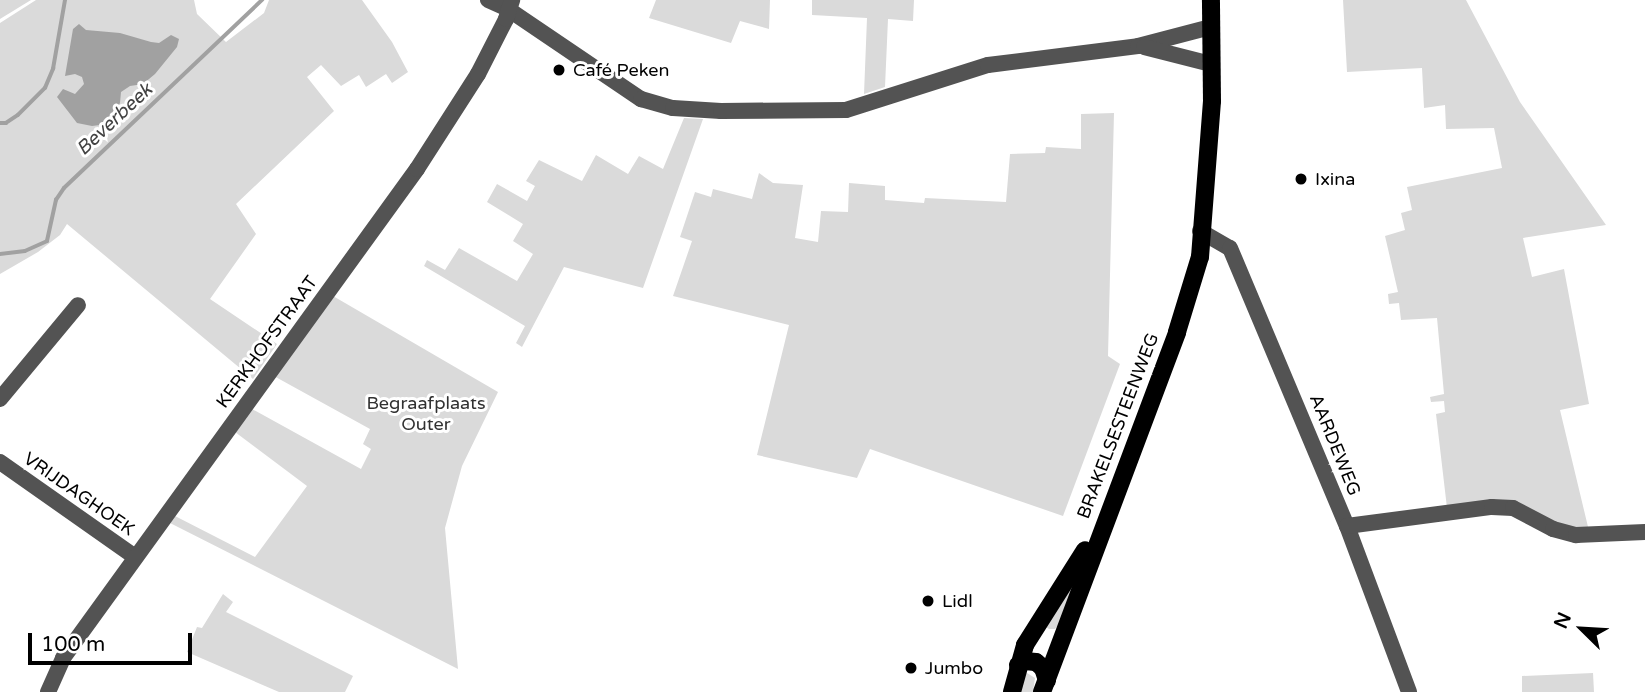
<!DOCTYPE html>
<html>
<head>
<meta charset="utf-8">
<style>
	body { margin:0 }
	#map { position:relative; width:1645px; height:692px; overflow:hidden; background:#fff; font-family:"Varela Round",sans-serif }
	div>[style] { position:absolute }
	.green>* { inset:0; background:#dadada }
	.water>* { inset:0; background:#a1a1a1 }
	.stream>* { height:3.5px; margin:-1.75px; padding:0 1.75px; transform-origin:1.75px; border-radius:1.75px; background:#a1a1a1 }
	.minor>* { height:16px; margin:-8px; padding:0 8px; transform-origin:8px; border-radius:8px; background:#535353 }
	.major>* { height:18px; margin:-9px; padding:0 9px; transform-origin:9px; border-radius:9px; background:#000 }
	.dots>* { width:19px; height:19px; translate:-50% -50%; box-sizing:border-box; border:4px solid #fff; border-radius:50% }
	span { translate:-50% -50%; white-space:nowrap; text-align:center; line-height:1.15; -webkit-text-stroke:6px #fff; paint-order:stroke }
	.poi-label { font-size:18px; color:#000 }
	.left { translate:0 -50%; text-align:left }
	.street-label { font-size:18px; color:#000 }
	.park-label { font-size:18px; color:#313131 }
	.water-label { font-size:19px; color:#424242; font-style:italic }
	.north { position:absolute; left:1547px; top:594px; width:70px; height:70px; -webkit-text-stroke:5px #fff; paint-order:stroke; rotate:294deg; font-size:19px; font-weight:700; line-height:28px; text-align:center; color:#000 }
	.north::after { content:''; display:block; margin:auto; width:24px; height:32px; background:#000; clip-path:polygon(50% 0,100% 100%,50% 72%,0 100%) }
	.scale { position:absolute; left:28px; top:633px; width:164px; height:32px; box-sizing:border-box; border:4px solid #000; border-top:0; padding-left:9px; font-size:21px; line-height:24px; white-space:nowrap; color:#000; -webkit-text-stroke:5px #fff; paint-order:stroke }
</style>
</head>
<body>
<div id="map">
	<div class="green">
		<div style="clip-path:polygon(0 0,31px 0,0 19px)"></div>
		<div style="clip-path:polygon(36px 0,194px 0,197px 14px,226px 42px,264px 13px,269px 0,362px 0,392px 42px,408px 72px,392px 83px,386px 74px,366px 87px,359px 75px,341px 86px,321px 65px,307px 77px,334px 111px,236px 204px,256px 234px,210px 299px,277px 344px,253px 379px,67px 224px,60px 235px,38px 252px,0 274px,0 23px)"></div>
		<div style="clip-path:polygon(656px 0,770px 0,769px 29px,740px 21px,731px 43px,649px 18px)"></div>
		<div style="clip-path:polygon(812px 0,914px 0,913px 21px,888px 19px,885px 87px,864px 94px,867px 18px,812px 15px)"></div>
		<div style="clip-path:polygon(1343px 0,1466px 0,1520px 102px,1606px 225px,1523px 238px,1532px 277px,1564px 269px,1589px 404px,1560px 410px,1589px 531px,1575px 531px,1536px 515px,1447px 508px,1436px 414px,1445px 412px,1444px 401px,1431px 402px,1430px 397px,1444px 394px,1437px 318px,1401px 320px,1399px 303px,1389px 304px,1388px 294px,1398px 292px,1385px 236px,1405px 230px,1401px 213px,1412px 210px,1407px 187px,1502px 168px,1494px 128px,1446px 129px,1445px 105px,1424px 108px,1422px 68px,1347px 72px)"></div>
		<div style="clip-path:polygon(1114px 113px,1108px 356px,1120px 364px,1063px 516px,870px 449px,857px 478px,757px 455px,789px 325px,673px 296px,692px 241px,680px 237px,695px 192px,711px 197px,713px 189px,752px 199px,759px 173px,773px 183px,803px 185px,795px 238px,818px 242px,821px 211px,848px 212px,849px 183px,885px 186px,885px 200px,924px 203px,925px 198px,1006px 202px,1010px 154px,1045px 153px,1046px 147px,1081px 149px,1081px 114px)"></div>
		<div style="clip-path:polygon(684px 118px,703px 119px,643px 288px,564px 267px,522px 347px,516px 343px,525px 326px,424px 266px,427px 260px,445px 270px,459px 248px,517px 281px,533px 254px,513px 241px,523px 224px,487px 202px,497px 184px,527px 201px,535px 186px,526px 181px,539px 160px,582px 181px,596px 155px,628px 174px,639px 156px,663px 169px)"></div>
		<div style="clip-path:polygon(333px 296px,498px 392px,462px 466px,445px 528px,458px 669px,170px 523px,175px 516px,255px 557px,307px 486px,235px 432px,252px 409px,361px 469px,371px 449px,363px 444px,370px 429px,272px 375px)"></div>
		<div style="clip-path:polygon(1081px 568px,1062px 621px,1055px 629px,1049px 629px,1046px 627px)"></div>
		<div style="clip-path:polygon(223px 594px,233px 602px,226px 612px,353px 676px,345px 692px,279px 692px,187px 652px,197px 627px,202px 628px)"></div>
		<div style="clip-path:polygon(1027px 673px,1035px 678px,1033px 692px,1017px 692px,1022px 676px)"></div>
		<div style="clip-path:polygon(1593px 673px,1594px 692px,1522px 692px,1522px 676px)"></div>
	</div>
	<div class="water">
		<div style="clip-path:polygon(79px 24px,86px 30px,120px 33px,151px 42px,159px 43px,171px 35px,179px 39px,177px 47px,155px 74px,143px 84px,130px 86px,121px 92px,120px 103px,108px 124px,92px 126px,77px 123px,57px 97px,63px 89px,75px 94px,84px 84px,82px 77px,75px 74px,65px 76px,73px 29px)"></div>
	</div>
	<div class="stream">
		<div style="left:0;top:123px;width:6px"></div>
		<div style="left:6px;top:123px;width:14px;rotate:-34deg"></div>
		<div style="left:18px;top:115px;width:38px;rotate:-45deg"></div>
		<div style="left:45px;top:88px;width:21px;rotate:-67deg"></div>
		<div style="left:53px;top:69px;width:70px;rotate:-80.1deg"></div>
		<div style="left:0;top:254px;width:25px;rotate:-7deg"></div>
		<div style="left:25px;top:251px;width:24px;rotate:-24deg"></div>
		<div style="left:47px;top:241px;width:42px;rotate:-77.6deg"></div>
		<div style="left:56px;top:200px;width:14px;rotate:-56deg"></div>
		<div style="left:64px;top:188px;width:273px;rotate:-43.5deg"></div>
	</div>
	<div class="minor">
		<div style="left:488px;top:0;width:22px;rotate:24deg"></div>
		<div style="left:508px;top:9px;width:161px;rotate:34.1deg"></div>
		<div style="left:641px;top:99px;width:33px;rotate:16deg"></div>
		<div style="left:673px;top:108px;width:48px;rotate:3.6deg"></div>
		<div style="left:721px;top:111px;width:125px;rotate:-0.5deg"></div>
		<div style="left:846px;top:110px;width:149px;rotate:-17.6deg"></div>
		<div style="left:988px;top:65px;width:151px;rotate:-7.2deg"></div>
		<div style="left:1138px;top:46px;width:75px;rotate:-14.6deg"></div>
		<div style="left:1144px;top:47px;width:69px;rotate:14.2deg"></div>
		<div style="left:1200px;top:231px;width:34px;rotate:30deg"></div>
		<div style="left:1230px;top:248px;width:302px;rotate:67.2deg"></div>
		<div style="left:1347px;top:526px;width:177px;rotate:69.5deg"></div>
		<div style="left:0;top:399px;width:122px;rotate:-50.3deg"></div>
		<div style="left:0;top:462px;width:165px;rotate:35.1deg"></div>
		<div style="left:1347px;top:526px;width:146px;rotate:-7.5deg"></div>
		<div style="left:1492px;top:507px;width:21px;rotate:3deg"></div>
		<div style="left:1513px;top:508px;width:45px;rotate:27.7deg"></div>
		<div style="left:1553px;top:529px;width:24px;rotate:15deg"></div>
		<div style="left:1576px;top:535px;width:69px;rotate:-2.5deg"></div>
		<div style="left:48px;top:692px;width:37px;rotate:-66deg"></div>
		<div style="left:63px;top:658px;width:604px;rotate:-54.1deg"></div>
		<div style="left:417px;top:169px;width:113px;rotate:-57.3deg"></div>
		<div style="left:478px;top:74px;width:62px;rotate:-63deg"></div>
		<div style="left:506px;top:19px;width:20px;rotate:-72deg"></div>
	</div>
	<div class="major">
		<div style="left:1018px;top:665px;width:7px;rotate:-34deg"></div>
		<div style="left:1024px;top:661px;width:12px;rotate:5deg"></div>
		<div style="left:1036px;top:662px;width:9px;rotate:41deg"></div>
		<div style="left:1043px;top:668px;width:13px;rotate:72deg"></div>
		<div style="left:1012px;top:692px;width:49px;rotate:-74.5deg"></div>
		<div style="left:1025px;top:645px;width:112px;rotate:-57.7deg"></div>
		<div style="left:1042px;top:692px;width:384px;rotate:-69.4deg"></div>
		<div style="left:1177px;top:332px;width:78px;rotate:-73deg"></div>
		<div style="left:1200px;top:257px;width:156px;rotate:-85.6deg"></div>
		<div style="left:1212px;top:101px;width:101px;rotate:-90.6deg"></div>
	</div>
	<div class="dots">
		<div style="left:559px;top:70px;background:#000"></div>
		<div style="left:1301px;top:179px;background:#000"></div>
		<div style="left:928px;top:601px;background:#000"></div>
		<div style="left:911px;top:668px;background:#000"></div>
	</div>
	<div class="poi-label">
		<span class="left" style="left:573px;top:70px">Café Peken</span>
		<span class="left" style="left:1315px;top:179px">Ixina</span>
		<span class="left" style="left:942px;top:601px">Lidl</span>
		<span class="left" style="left:925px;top:668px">Jumbo</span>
	</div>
	<div class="street-label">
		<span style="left:267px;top:342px;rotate:-54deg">KERKHOFSTRAAT</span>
		<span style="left:1118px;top:426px;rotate:-69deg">BRAKELSESTEENWEG</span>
		<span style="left:1335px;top:445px;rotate:68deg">AARDEWEG</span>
		<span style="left:79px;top:494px;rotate:35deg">VRIJDAGHOEK</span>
	</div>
	<div class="park-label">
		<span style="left:426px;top:414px">Begraafplaats<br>Outer</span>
	</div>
	<div class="water-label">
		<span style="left:115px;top:120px;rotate:-43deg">Beverbeek</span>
	</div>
	<div class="north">N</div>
	<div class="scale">100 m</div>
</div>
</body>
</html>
